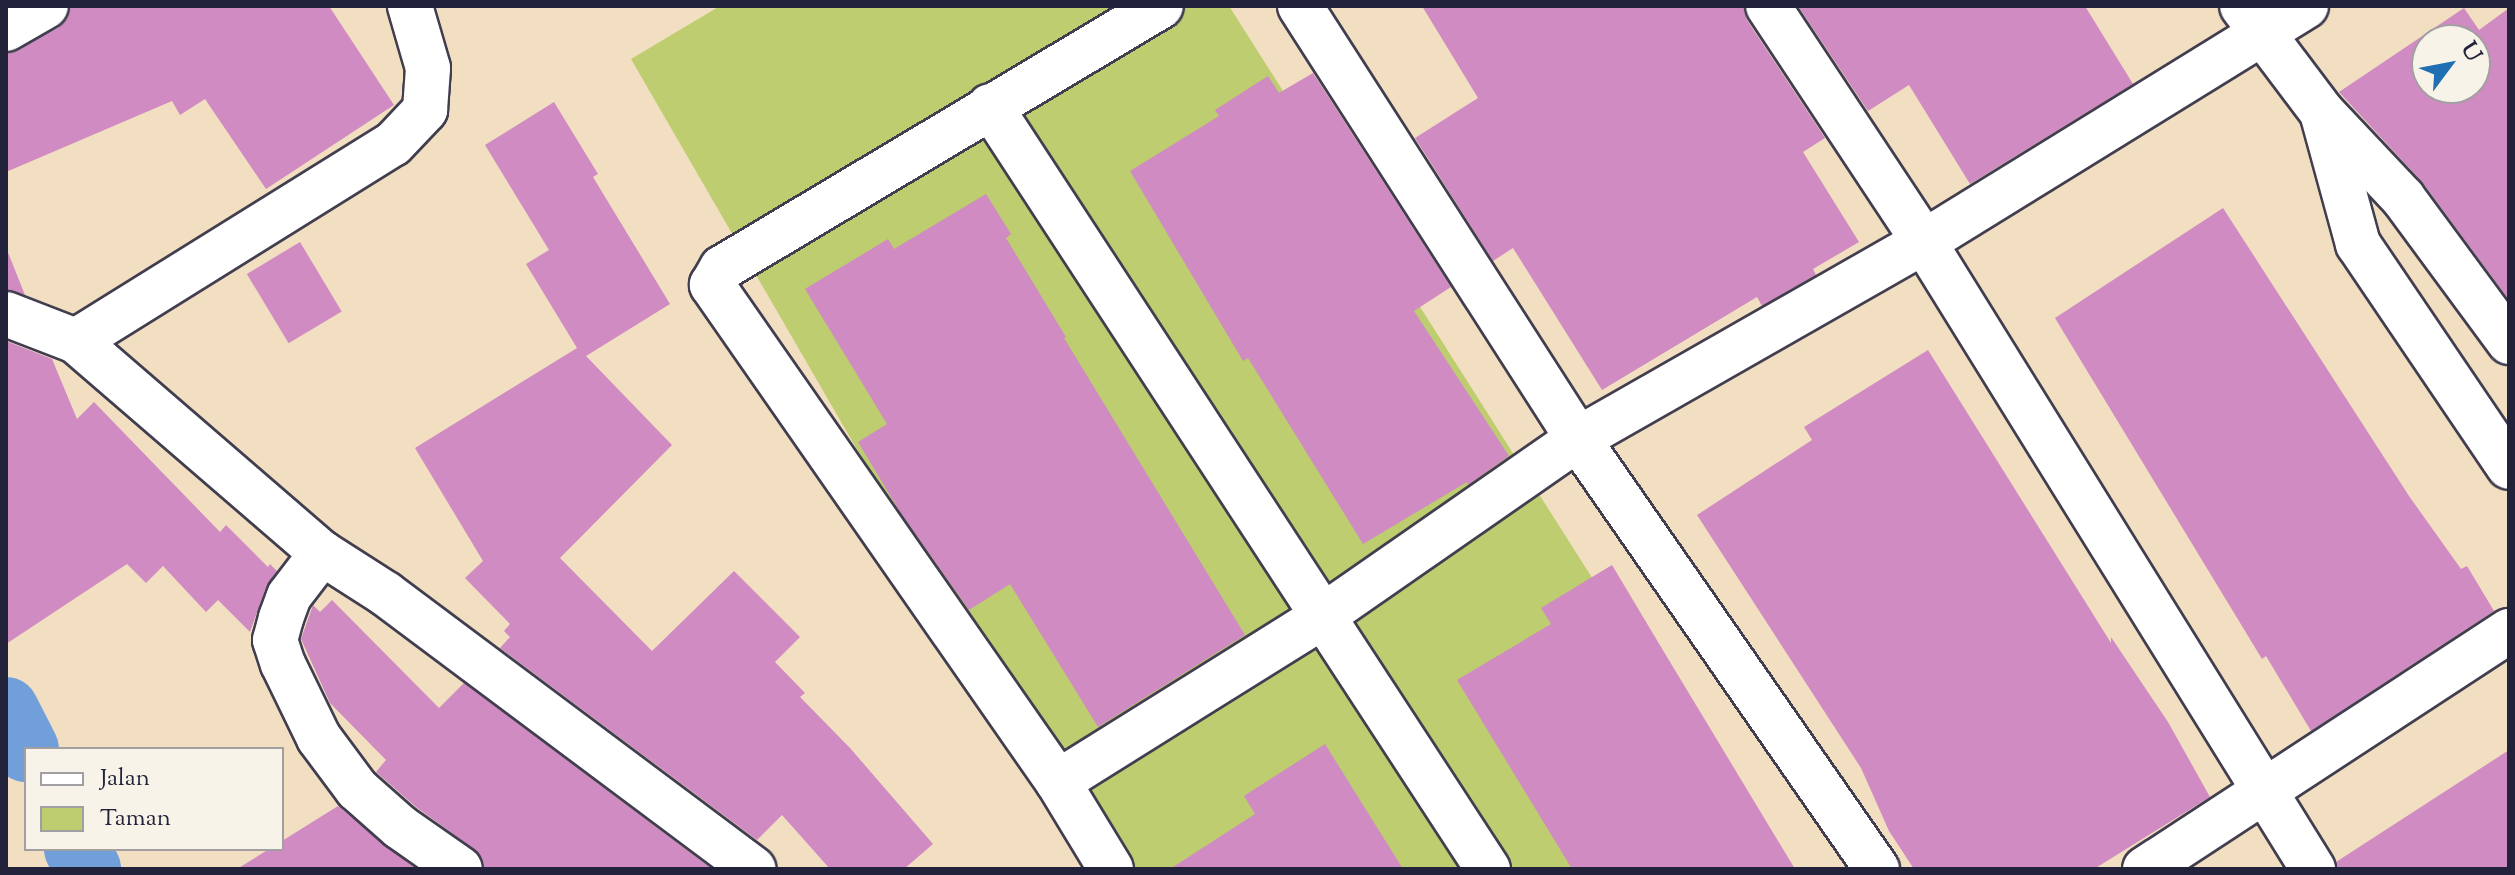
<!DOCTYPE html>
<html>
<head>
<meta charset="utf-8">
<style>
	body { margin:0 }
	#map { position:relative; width:2515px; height:875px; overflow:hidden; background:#f2dec1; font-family:"Sorts Mill Goudy",serif }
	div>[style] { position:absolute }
	.green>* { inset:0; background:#bdcd6f }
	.canal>* { height:66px; margin:-33px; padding:0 33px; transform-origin:33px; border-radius:33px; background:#709fd9 }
	.building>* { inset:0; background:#cf8bc2; transform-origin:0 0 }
	.roads { filter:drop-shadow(2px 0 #413e4f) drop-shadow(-2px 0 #413e4f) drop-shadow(0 2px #413e4f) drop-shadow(0 -2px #413e4f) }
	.minor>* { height:44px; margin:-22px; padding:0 22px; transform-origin:22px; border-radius:22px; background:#fff }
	span { translate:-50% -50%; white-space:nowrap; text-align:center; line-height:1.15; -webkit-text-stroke:7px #f7f3e8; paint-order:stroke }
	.frame { position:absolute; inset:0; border:8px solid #22223b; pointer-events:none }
	.legend { position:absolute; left:24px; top:747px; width:260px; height:104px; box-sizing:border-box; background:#f7f3e8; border:2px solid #a29fa3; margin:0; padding:10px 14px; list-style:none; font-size:24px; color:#22223b }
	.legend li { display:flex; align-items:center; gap:16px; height:40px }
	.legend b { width:40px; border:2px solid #a29fa3 }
	.north { position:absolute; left:2411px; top:24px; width:80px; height:80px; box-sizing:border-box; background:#f7f3e8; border:2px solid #a29fa3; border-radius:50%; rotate:58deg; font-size:22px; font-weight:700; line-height:32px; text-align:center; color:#22223b }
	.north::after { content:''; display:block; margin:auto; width:28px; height:36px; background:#1f6fb2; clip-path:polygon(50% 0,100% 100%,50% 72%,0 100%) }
</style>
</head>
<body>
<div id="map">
	<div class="green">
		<div style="clip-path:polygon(720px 6px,1229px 6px,1777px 869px,1100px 869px,631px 59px)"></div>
	</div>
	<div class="canal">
		<div style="left:6px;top:710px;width:44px;rotate:62.9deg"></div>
		<div style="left:77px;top:849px;width:23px;rotate:61deg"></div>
	</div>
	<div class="building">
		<div style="clip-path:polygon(71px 6px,329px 6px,394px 105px,266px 189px,205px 99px,180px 115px,172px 101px,6px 172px,6px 54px,58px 28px,67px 19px)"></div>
		<div style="clip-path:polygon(1422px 6px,1743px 6px,1747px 20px,1825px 138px,1803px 152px,1859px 242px,1813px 269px,1816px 275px,1762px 306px,1757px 297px,1602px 390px,1513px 248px,1493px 261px,1415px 138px,1478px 98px)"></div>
		<div style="clip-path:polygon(1798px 6px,2085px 6px,2133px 84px,1970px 184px,1909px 85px,1868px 111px)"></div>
		<div style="clip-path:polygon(evenodd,2464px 8px,2479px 30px,2509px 8px,2509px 300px,2423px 183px,2339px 92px,2464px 8px,2427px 40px,2475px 40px,2475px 88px,2427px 88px,2427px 40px)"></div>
		<div style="clip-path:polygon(1313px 73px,1451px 287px,1414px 311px,1509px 456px,1468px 485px,1467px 482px,1363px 544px,1248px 358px,1243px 361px,1130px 171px,1219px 116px,1215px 110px,1268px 76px,1279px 93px)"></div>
		<div style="clip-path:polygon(554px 102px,598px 174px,593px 177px,670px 304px,586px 356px,672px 445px,560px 558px,652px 651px,734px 571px,800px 637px,775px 662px,805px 693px,800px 697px,850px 748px,933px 844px,904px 869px,830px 869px,782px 815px,757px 840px,500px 648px,510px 637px,504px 631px,510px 624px,465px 578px,483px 561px,415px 448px,577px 348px,526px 264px,549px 250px,485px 145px)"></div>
		<div style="clip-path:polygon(986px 194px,1011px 234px,1006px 238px,1066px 337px,1064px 338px,1245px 635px,1098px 727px,1010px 584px,969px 610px,900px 512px,858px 442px,887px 424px,805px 289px,888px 239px,894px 249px)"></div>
		<div style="clip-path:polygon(2223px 208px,2409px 496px,2461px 569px,2467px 566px,2494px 611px,2311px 731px,2266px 656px,2262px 659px,2055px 318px)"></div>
		<div style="left:300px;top:242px;width:81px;height:62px;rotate:59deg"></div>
		<div style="clip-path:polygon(7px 250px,25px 295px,6px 290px)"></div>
		<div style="clip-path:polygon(6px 341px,52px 359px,77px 419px,94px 402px,220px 532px,226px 525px,268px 567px,270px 564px,277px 571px,266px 587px,250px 632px,218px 600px,206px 612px,163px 566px,146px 583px,127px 564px,6px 644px)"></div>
		<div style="clip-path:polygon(1928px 350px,2111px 643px,2111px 637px,2168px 722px,2210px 797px,2094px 869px,1914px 869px,1889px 831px,1861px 768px,1697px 515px,1812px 440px,1804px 427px)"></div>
		<div style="clip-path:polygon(1612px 565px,1664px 652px,1795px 869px,1572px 869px,1457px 680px,1551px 624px,1541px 608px)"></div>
		<div style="clip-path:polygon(332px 600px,439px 708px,464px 683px,712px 869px,485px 869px,482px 858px,474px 849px,416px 807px,376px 772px,386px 760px,330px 703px,301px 639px,313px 605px,320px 612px)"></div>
		<div style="clip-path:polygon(1325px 744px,1403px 869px,1170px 869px,1255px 814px,1244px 796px)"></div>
		<div style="clip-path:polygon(2509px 750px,2509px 869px,2338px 869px,2336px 862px)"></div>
		<div style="clip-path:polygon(338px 806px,416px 869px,237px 869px,269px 849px,282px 849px,282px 841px)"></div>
	</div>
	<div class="roads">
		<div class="minor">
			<div style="left:1300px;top:6px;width:515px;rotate:57.3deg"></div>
			<div style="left:1578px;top:439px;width:524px;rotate:55.19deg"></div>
			<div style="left:1768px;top:6px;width:283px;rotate:56.5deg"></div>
			<div style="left:1924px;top:242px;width:738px;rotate:58.18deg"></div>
			<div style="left:2242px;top:6px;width:133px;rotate:53deg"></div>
			<div style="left:2322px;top:112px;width:118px;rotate:46.7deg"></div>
			<div style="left:2403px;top:198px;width:179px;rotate:53.6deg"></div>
			<div style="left:6px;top:29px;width:46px;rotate:-29.9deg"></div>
			<div style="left:990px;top:106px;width:911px;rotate:56.87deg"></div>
			<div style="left:2323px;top:116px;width:133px;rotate:74.7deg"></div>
			<div style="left:2358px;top:244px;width:269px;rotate:55.9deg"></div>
			<div style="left:6px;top:314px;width:75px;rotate:21.1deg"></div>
			<div style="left:76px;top:341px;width:325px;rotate:40.8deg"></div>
			<div style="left:322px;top:553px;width:76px;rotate:32.6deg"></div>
			<div style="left:386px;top:594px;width:459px;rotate:36.8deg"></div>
			<div style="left:76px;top:341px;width:373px;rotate:-31.9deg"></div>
			<div style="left:393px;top:144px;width:47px;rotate:-46.7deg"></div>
			<div style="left:425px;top:110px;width:42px;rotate:-85.9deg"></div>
			<div style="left:428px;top:68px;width:65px;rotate:-106.2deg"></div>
			<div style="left:322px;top:553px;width:54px;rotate:127.5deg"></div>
			<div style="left:289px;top:596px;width:23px;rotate:110deg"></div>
			<div style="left:281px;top:618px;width:23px;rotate:105deg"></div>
			<div style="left:275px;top:640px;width:25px;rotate:72deg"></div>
			<div style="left:283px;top:664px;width:82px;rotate:64.1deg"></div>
			<div style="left:319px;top:738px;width:64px;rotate:53.3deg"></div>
			<div style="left:357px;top:789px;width:57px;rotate:41.5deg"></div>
			<div style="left:400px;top:827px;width:73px;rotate:35deg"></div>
			<div style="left:1058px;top:782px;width:309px;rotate:-32deg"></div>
			<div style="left:1320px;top:618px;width:314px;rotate:-34.8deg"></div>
			<div style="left:1578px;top:439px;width:398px;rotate:-29.7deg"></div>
			<div style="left:1924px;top:242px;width:449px;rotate:-31.7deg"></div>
			<div style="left:1111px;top:869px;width:102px;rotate:-121.3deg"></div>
			<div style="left:1058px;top:782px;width:606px;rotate:-124.84deg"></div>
			<div style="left:712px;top:285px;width:20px;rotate:-60deg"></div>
			<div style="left:722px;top:268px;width:511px;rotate:-30.83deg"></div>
			<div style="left:2145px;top:869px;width:435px;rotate:-33.2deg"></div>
		</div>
	</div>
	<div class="frame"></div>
	<ul class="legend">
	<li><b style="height:10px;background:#fff"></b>Jalan</li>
	<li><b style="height:22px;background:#bdcd6f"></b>Taman</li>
	</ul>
	<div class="north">U</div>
</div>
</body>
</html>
